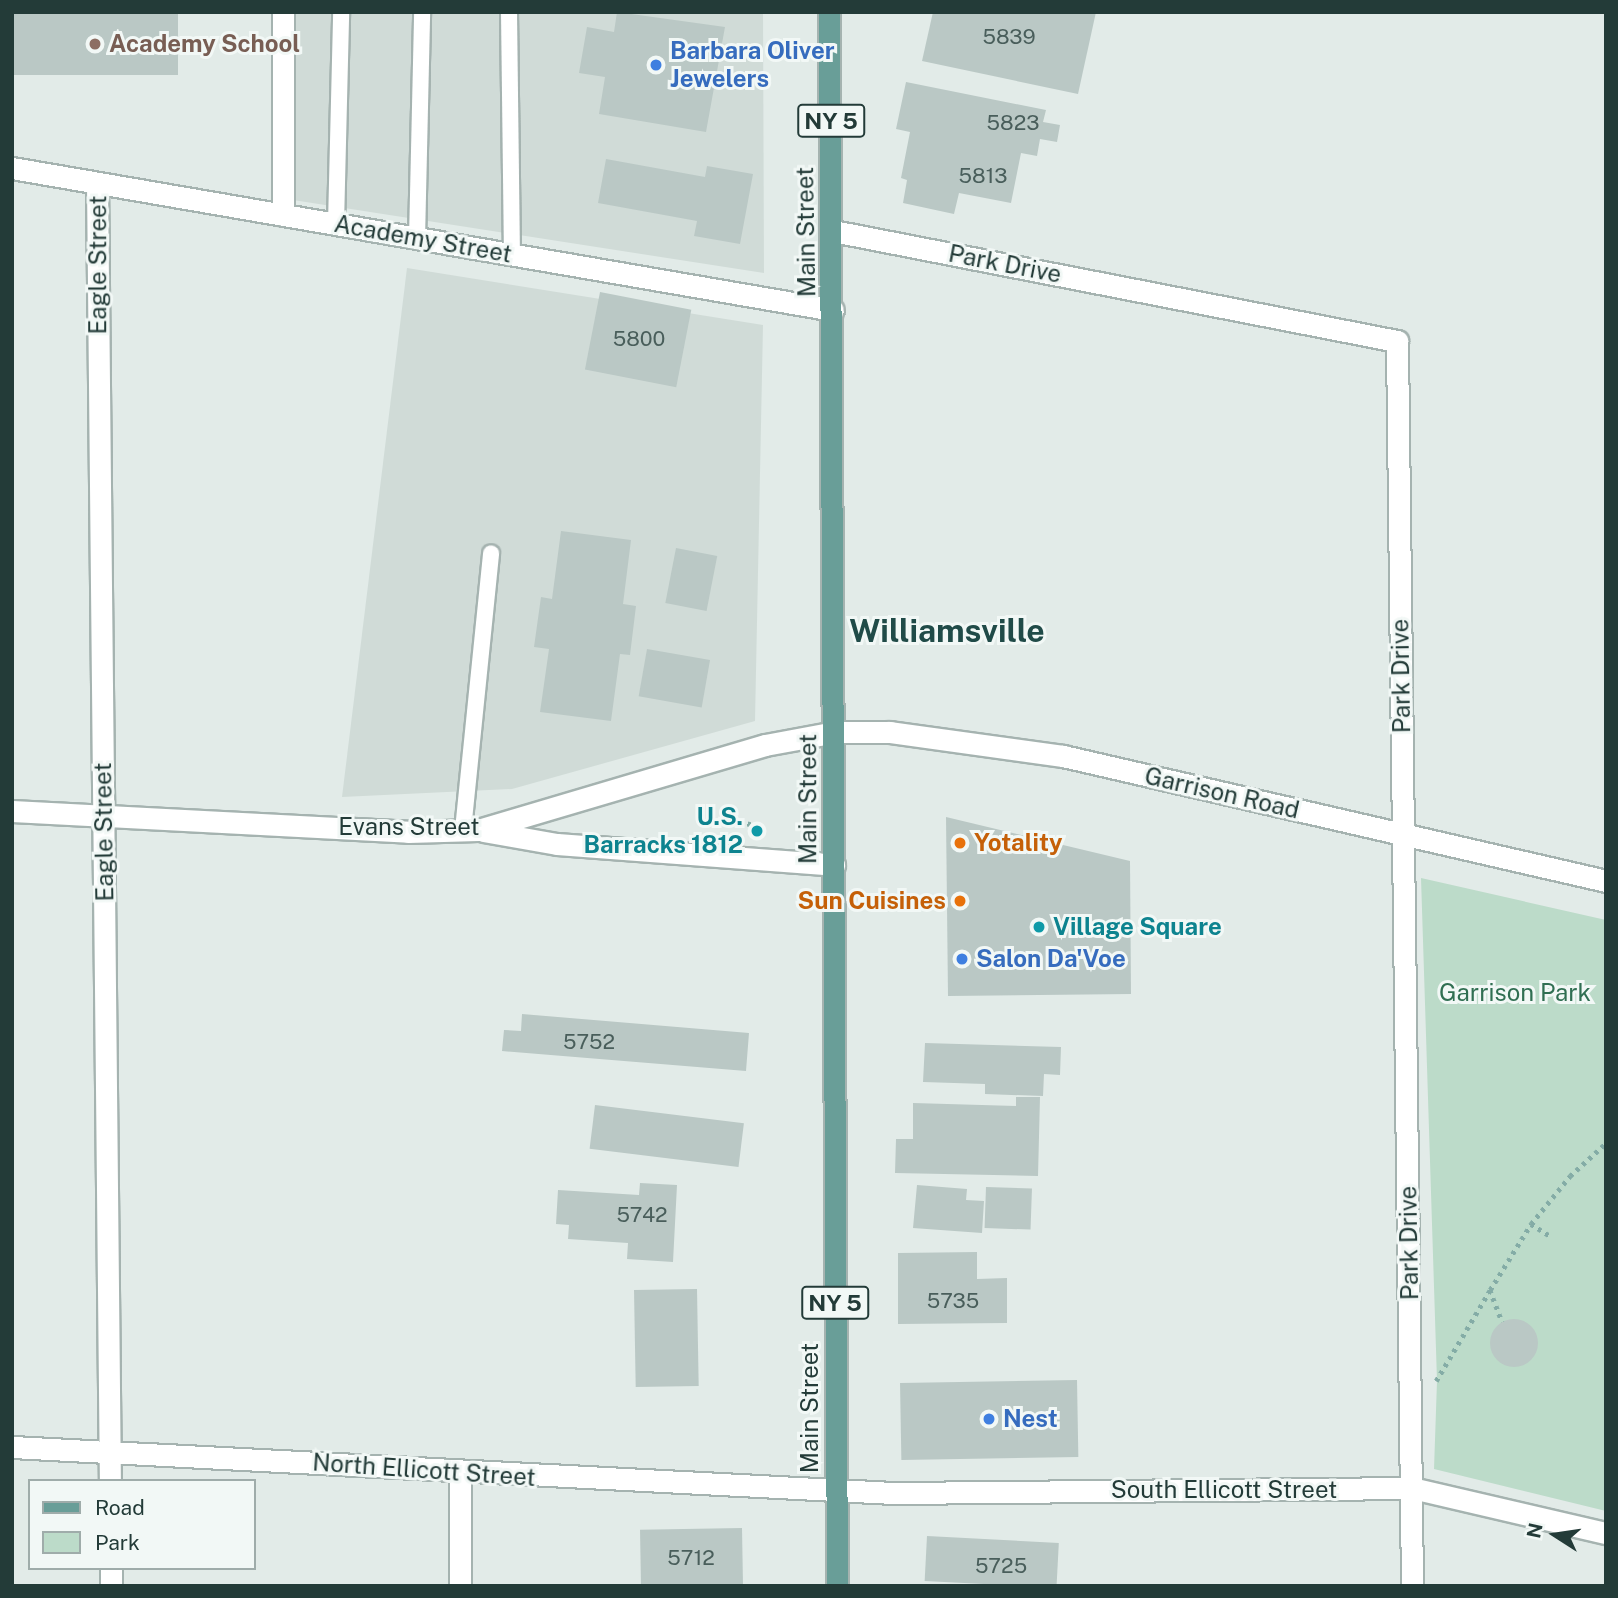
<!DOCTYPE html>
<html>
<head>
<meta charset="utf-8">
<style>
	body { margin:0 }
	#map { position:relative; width:1618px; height:1598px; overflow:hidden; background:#e2ebe8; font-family:"Public Sans",sans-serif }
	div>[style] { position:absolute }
	.built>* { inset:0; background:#d0dbd7 }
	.green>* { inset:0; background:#bcdbc9 }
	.building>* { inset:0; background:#bac8c5; transform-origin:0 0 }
	.round { border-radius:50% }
	.path>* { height:4.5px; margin-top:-2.25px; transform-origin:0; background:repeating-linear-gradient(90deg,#84aca6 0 3.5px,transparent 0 8.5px) }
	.roads { filter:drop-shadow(2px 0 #a5b3b0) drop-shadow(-2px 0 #a5b3b0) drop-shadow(0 2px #a5b3b0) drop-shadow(0 -2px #a5b3b0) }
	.lane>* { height:16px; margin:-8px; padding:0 8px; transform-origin:8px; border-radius:8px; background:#fff }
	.street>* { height:21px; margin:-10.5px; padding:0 10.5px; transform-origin:10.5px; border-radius:10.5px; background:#fff }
	.secondary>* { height:21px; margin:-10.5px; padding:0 10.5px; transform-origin:10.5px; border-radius:10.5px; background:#fff }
	.primary>* { height:21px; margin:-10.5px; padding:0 10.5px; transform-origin:10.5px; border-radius:10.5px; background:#699e98 }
	.dots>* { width:19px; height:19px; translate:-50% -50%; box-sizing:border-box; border:4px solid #f2f8f6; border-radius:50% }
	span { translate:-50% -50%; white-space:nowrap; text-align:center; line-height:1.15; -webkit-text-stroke:6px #f2f8f6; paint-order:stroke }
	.number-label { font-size:21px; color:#495e5b }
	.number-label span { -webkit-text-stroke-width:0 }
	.shield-label span { padding:2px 5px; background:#f2f8f6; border:2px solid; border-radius:5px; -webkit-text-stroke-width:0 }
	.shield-label { font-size:23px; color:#233b38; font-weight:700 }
	.education-label { font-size:24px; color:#785e54; font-weight:700 }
	.left { translate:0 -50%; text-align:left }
	.shop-label { font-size:24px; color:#366cbe; font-weight:700 }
	.street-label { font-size:24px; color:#233b38 }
	.culture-label { font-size:24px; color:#0d838f; font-weight:700 }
	.right { translate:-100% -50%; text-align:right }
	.food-label { font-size:24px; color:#c56008; font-weight:700 }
	.park-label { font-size:24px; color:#306f52 }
	.district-label { font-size:32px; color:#204b48; font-weight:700 }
	.frame { position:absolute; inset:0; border:14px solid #233b38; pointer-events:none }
	.legend { position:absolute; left:28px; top:1479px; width:228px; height:91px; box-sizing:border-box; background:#f2f8f6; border:2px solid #9facaa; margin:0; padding:9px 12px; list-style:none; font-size:21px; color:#233b38 }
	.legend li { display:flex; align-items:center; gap:14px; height:35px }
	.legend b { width:35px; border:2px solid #9facaa }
	.north { position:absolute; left:1520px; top:1500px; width:70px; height:70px; -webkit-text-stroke:5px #f2f8f6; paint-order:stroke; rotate:282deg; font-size:19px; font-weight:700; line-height:28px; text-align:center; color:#233b38 }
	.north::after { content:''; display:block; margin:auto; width:24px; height:32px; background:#233b38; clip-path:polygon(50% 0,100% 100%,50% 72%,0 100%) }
</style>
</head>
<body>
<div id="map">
	<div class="built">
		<div style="clip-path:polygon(294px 12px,763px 12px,764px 273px,293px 200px)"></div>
		<div style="clip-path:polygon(407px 268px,763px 325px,755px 721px,512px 789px,342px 797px)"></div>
	</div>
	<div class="green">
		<div style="clip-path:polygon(1421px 878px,1606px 920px,1606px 1511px,1434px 1469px,1437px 1381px)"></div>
	</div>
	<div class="building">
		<div style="left:12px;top:12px;width:166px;height:63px"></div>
		<div style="clip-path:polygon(617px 12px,725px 27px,706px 132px,599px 114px,605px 77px,579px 73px,587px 27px,614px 32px)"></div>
		<div style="clip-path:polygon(933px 12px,1096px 12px,1078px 94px,922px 61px)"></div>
		<div style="clip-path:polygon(906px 82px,1046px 110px,1043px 122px,1060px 125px,1057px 142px,1040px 139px,1037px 156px,1021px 153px,1011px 203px,959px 193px,954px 214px,903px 203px,907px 180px,901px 178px,910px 132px,896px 129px)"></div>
		<div style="clip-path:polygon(606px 159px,705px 177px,707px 166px,753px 174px,740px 244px,694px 236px,697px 221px,598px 203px)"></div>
		<div style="left:600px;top:292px;width:93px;height:79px;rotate:11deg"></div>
		<div style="clip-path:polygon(561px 531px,631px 540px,623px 604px,636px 606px,630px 655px,620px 654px,611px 721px,540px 712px,549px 649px,534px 647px,541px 597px,552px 599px)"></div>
		<div style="left:676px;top:548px;width:42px;height:56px;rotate:11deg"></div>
		<div style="left:647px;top:649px;width:64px;height:48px;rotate:10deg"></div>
		<div style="clip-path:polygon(946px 817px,1130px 861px,1131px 994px,948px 996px)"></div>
		<div style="clip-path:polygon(522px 1014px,749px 1033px,746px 1071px,502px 1051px,504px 1030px,521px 1031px)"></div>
		<div style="clip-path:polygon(925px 1043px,1061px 1047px,1060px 1075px,1044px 1074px,1043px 1096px,985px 1094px,985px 1084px,923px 1082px)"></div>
		<div style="clip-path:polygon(1016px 1097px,1040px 1097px,1038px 1176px,895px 1173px,896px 1139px,913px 1139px,913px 1103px,1016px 1106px)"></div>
		<div style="left:595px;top:1105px;width:150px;height:44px;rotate:7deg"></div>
		<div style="clip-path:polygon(640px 1183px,677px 1185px,673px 1262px,627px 1259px,628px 1243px,568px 1239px,569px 1225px,556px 1224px,558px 1190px,639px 1195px)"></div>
		<div style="clip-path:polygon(917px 1185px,967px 1189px,966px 1200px,984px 1201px,982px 1233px,913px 1228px)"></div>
		<div style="left:986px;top:1187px;width:46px;height:41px;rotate:2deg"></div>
		<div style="clip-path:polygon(977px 1252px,977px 1279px,1007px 1278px,1007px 1323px,898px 1324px,898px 1253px)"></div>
		<div style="left:697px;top:1289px;width:97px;height:63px;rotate:89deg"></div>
		<div class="round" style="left:1490px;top:1319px;width:48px;height:48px"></div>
		<div style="left:1077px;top:1380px;width:77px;height:177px;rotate:89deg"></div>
		<div style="left:742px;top:1528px;width:58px;height:102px;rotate:89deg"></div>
		<div style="left:927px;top:1536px;width:132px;height:45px;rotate:3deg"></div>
	</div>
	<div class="path">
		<div style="left:712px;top:824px;width:19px;rotate:-12deg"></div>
		<div style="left:731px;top:820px;width:34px;rotate:12deg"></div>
		<div style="left:1531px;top:1224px;width:62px;rotate:-50.9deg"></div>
		<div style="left:1570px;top:1176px;width:49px;rotate:-42.5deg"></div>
		<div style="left:1490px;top:1290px;width:78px;rotate:-58.2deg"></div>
		<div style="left:1531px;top:1224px;width:22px;rotate:32deg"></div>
		<div style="left:1436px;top:1381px;width:106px;rotate:-59.3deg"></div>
		<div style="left:1490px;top:1290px;width:34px;rotate:69deg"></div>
	</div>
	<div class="roads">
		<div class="lane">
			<div style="left:509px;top:12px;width:243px;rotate:89.3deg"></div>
			<div style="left:336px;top:224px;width:212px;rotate:-88.6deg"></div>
			<div style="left:417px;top:239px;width:227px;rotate:-88.7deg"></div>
			<div style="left:463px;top:830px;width:278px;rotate:-84.2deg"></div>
		</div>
		<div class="street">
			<div style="left:283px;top:12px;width:203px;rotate:90deg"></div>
			<div style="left:12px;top:168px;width:833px;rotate:9.81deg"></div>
			<div style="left:97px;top:183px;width:1298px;rotate:89.43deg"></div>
			<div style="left:833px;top:231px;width:575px;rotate:11.04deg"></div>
			<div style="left:1397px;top:341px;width:1245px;rotate:89.31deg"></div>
			<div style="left:12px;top:1447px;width:883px;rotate:2.99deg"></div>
			<div style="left:894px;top:1493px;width:518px;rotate:-0.55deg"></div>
			<div style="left:1412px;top:1488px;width:199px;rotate:13.1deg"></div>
			<div style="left:460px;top:1471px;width:115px;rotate:90deg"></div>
			<div style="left:111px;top:1568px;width:18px;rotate:90deg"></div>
		</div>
		<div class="secondary">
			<div style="left:12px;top:811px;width:397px;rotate:3deg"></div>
			<div style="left:408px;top:832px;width:70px;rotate:-1.6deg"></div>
			<div style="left:478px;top:830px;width:299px;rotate:-16.5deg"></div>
			<div style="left:765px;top:745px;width:71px;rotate:-10.5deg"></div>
			<div style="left:835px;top:732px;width:55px"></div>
			<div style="left:890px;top:732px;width:175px;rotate:7.9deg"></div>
			<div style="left:1063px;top:756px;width:557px;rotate:12.96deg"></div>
			<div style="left:483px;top:831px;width:75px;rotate:10deg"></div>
			<div style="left:557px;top:844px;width:278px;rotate:4.3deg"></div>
		</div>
		<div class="primary">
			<div style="left:829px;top:12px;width:1574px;rotate:89.71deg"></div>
		</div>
	</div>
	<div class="dots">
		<div style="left:95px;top:44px;background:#8d6e63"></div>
		<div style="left:656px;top:65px;background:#3f7fe0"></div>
		<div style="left:757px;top:831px;background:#0f9aa8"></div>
		<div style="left:960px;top:843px;background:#e8710a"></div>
		<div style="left:960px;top:901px;background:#e8710a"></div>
		<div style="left:1039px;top:927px;background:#0f9aa8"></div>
		<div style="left:962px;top:959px;background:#3f7fe0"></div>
		<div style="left:989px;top:1419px;background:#3f7fe0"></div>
	</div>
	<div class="number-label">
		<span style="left:1009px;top:37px">5839</span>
		<span style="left:1013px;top:123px">5823</span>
		<span style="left:983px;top:176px">5813</span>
		<span style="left:639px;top:339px">5800</span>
		<span style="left:589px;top:1042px">5752</span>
		<span style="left:642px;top:1215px">5742</span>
		<span style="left:953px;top:1301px">5735</span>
		<span style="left:691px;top:1558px">5712</span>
		<span style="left:1001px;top:1566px">5725</span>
	</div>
	<div class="shield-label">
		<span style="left:831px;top:121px">NY 5</span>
		<span style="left:835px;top:1303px">NY 5</span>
	</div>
	<div class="education-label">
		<span class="left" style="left:109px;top:44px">Academy School</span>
	</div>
	<div class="shop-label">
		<span class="left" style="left:670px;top:65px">Barbara Oliver<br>Jewelers</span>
		<span class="left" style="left:976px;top:959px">Salon Da'Voe</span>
		<span class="left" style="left:1003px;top:1419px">Nest</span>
	</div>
	<div class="street-label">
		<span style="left:806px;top:232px;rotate:-91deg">Main Street</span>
		<span style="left:423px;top:239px;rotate:10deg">Academy Street</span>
		<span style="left:1005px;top:264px;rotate:11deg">Park Drive</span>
		<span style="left:98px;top:265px;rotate:-90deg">Eagle Street</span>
		<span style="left:1401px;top:676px;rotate:-91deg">Park Drive</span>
		<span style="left:1222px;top:793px;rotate:13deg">Garrison Road</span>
		<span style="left:808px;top:799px;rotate:-90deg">Main Street</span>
		<span style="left:409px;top:827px">Evans Street</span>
		<span style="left:104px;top:832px;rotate:-91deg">Eagle Street</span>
		<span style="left:1409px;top:1243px;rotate:-91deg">Park Drive</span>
		<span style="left:810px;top:1408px;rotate:-90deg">Main Street</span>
		<span style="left:424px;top:1470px;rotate:4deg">North Ellicott Street</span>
		<span style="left:1224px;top:1490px">South Ellicott Street</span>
	</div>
	<div class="culture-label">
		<span class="right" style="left:743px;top:831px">U.S.<br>Barracks 1812</span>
		<span class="left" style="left:1053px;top:927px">Village Square</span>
	</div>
	<div class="food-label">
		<span class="left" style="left:974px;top:843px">Yotality</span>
		<span class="right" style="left:946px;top:901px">Sun Cuisines</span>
	</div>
	<div class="park-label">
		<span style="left:1515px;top:993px">Garrison Park</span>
	</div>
	<div class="district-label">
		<span style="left:947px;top:631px">Williamsville</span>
	</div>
	<div class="frame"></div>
	<ul class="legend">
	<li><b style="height:9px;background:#699e98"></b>Road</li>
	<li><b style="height:19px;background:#bcdbc9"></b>Park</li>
	</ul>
	<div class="north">N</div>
</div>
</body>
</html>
